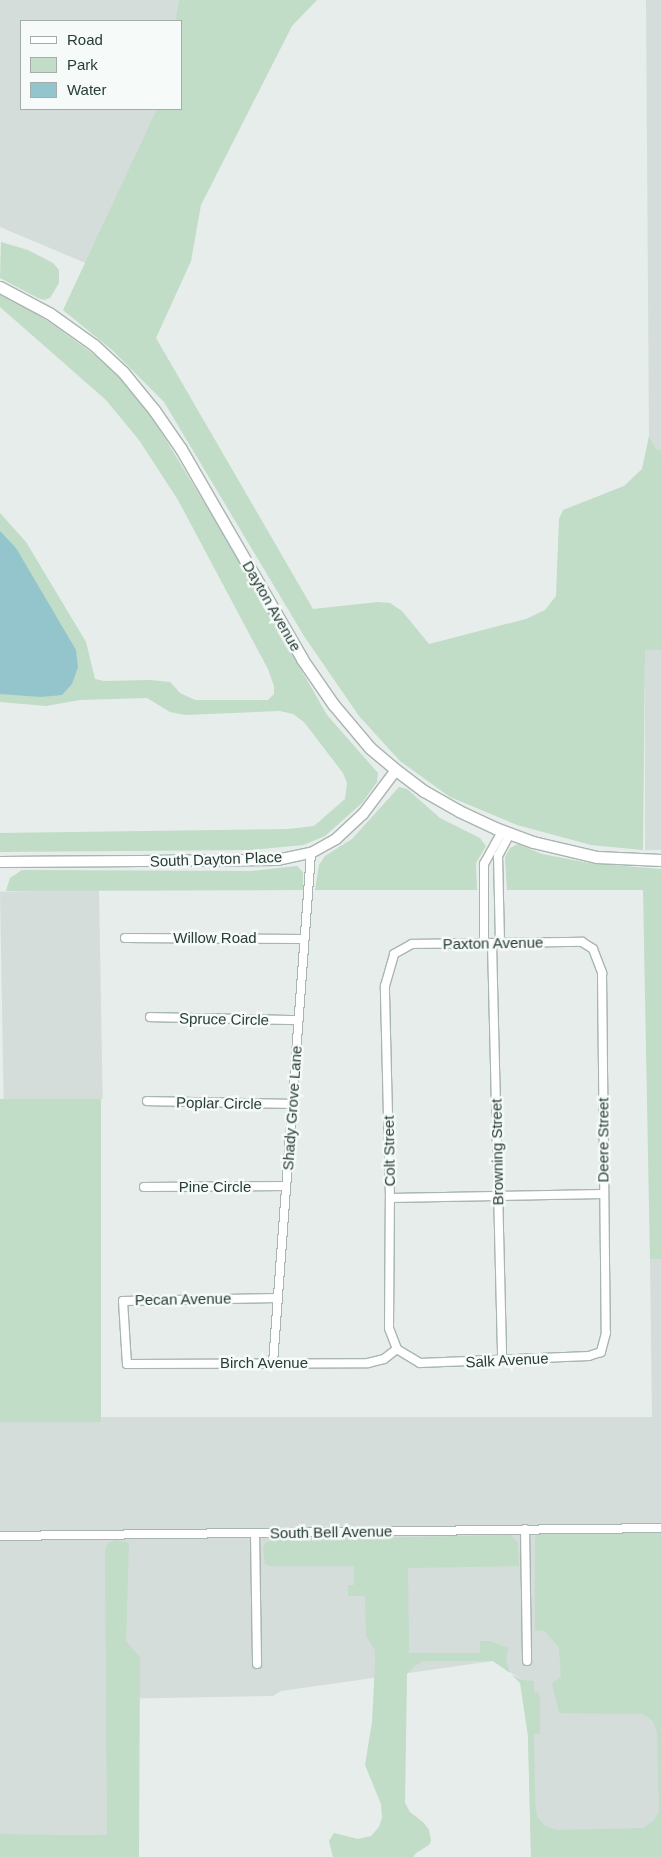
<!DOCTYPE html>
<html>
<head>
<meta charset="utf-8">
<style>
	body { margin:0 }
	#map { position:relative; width:661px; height:1857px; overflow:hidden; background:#e6edea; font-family:Arial,sans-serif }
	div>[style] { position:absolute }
	.built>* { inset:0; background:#d4ddd9; transform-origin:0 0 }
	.green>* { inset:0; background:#c1dcc7; transform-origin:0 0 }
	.water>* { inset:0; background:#94c5cc }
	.roads { filter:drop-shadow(1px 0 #a9b5b0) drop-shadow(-1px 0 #a9b5b0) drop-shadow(0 1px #a9b5b0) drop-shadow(0 -1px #a9b5b0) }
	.minor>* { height:8px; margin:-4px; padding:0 4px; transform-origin:4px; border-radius:4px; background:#fff }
	.tertiary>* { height:10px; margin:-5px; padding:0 5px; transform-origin:5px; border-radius:5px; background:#fff }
	.secondary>* { height:11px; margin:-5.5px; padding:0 5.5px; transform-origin:5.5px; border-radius:5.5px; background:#fff }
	span { translate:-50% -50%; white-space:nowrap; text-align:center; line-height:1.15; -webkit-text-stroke:5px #f6faf8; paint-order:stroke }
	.street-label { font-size:15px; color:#273d36 }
	.legend { position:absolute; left:20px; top:20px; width:162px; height:90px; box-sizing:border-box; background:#f6faf8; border:1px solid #a3aeaa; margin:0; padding:6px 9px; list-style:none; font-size:15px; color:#273d36 }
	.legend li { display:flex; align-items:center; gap:10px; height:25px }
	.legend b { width:25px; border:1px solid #a3aeaa }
</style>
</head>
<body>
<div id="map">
	<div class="built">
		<div style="clip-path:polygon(0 0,179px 0,175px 21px,21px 21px,21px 109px,158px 109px,88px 264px,0 227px)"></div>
		<div style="clip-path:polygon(646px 0,661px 0,661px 450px,656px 449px,649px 436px)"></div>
		<div style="left:645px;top:650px;width:16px;height:200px"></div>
		<div style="left:99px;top:890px;width:209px;height:99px;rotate:89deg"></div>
		<div style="clip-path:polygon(650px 1259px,661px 1259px,661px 1857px,531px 1857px,528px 1736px,522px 1680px,493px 1661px,281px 1691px,273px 1696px,107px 1699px,107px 1835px,0 1834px,0 1422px,104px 1417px,652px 1417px)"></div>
	</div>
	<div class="green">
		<div style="clip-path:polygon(179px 0,317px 0,292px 26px,201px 205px,191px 261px,156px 338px,313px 609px,378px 602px,390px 603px,402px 611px,429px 644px,526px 619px,545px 610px,556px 596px,559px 519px,563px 510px,624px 486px,642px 469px,649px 436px,656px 449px,661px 450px,661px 650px,645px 650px,643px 850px,591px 845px,517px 825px,450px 797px,400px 761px,359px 716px,304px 636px,164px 402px,112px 350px,63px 310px,157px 109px,181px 109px,181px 21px,175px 21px)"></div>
		<div style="clip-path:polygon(1px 242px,28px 250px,53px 263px,59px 270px,59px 283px,50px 298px,44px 300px,38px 298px,0 278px)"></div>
		<div style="clip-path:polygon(0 293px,18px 302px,55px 326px,96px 356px,121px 379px,152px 417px,227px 540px,327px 715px,378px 773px,377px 782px,362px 803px,325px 836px,303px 845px,251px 850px,0 852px,0 833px,288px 829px,314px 826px,345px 799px,347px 783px,343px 773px,304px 722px,293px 714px,280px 711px,185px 715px,170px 712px,147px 698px,80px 700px,46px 706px,0 702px,0 513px,26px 542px,86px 642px,95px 679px,104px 681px,150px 680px,170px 682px,180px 693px,195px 700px,268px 700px,274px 694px,274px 686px,268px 669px,178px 500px,139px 440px,106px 400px,0 307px)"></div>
		<div style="clip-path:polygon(399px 787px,407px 789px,440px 818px,480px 838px,486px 846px,476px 863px,477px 890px,315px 890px,319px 865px,325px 856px,352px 839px)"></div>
		<div style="clip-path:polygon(518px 844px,542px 854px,589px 863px,661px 869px,661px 1259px,650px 1259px,643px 890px,507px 890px,505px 857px,510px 848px)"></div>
		<div style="clip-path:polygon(297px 866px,303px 872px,303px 890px,6px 891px,10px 878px,22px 870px,252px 871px)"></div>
		<div style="left:0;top:1099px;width:101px;height:323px"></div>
		<div style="clip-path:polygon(661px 1531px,661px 1857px,531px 1857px,528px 1736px,520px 1683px,512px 1675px,522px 1680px,534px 1681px,534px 1693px,538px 1692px,540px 1697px,540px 1734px,534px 1734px,535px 1801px,537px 1817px,545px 1826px,557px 1830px,644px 1828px,654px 1820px,659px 1811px,657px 1731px,653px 1721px,643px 1714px,559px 1713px,552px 1683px,561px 1677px,559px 1648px,545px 1631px,535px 1630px,535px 1537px,540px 1534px)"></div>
		<div style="clip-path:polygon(511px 1535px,518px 1543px,519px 1566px,408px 1568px,409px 1653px,480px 1653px,480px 1641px,490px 1641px,508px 1648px,506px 1660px,510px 1673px,493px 1661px,423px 1661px,414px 1666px,407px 1674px,405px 1803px,410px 1812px,424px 1823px,429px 1830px,431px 1841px,429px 1845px,416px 1853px,413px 1857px,333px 1857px,329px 1841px,334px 1833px,358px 1839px,371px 1836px,379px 1827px,382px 1818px,381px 1804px,365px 1765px,372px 1722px,375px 1663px,375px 1650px,366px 1636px,365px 1596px,348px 1596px,348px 1585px,354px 1585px,354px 1566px,270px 1566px,265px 1564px,263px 1547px,267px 1542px,274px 1540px)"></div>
		<div style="clip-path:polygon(116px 1540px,129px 1543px,126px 1641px,140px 1658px,139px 1857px,0 1857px,0 1834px,107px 1835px,105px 1550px,108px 1543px)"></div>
	</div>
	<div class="water">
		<div style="clip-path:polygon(0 531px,16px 548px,76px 650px,78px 667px,72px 684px,62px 695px,41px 697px,0 694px)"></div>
	</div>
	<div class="roads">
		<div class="minor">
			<div style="left:125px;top:938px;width:179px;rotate:0.3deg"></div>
			<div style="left:582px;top:942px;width:13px;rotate:32deg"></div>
			<div style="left:593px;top:949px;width:26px;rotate:69deg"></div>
			<div style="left:602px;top:973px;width:360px;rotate:89.4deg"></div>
			<div style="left:606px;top:1333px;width:20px;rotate:105deg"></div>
			<div style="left:601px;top:1352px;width:13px;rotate:162deg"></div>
			<div style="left:589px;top:1356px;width:169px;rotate:177.6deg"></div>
			<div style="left:420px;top:1363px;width:27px;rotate:-149deg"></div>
			<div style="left:397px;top:1349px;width:22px;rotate:-111deg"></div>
			<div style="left:389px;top:1328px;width:130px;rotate:-89.6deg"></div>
			<div style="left:390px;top:1198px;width:212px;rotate:-91.4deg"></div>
			<div style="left:385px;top:986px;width:33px;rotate:-74deg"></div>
			<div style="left:394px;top:954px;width:21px;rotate:-29deg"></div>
			<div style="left:412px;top:944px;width:170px;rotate:-0.7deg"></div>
			<div style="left:484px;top:943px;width:79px;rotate:-90deg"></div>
			<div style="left:484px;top:864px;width:38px;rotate:-61deg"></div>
			<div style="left:492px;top:943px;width:417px;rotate:88.6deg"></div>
			<div style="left:500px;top:943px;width:87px;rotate:-91.3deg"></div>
			<div style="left:498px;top:856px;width:26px;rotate:-62deg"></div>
			<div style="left:150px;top:1017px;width:148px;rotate:1.2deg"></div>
			<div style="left:147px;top:1101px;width:145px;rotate:1.2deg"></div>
			<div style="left:144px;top:1187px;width:142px;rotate:-0.4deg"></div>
			<div style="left:390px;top:1198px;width:213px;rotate:-1.1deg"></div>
			<div style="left:277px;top:1298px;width:154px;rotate:178.9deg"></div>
			<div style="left:123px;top:1301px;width:63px;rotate:86.4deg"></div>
			<div style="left:127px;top:1364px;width:241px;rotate:-0.2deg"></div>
			<div style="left:368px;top:1363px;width:16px;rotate:-14deg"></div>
			<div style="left:384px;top:1359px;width:16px;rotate:-38deg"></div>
			<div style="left:273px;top:1363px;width:511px;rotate:-85.74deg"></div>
			<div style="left:525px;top:1529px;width:132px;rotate:89.1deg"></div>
			<div style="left:255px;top:1533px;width:131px;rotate:89.1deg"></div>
			<div style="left:0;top:1536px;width:661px;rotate:-0.69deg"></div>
		</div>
		<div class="tertiary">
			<div style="left:0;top:862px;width:277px;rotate:-0.4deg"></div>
			<div style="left:277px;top:860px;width:35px;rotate:-12deg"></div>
			<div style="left:311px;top:853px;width:29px;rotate:-29deg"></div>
			<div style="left:336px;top:839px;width:37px;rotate:-43deg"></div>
			<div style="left:363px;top:814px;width:55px;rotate:-53.1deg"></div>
		</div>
		<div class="secondary">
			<div style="left:0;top:287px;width:55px;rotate:28deg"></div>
			<div style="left:49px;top:313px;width:55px;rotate:35.4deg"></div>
			<div style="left:94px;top:345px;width:40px;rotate:43deg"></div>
			<div style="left:123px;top:372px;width:49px;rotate:50.8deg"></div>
			<div style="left:154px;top:410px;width:47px;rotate:55.3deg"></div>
			<div style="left:181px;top:449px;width:242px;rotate:60deg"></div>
			<div style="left:302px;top:659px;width:55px;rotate:55.4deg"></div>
			<div style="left:333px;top:704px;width:57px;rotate:49.9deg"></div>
			<div style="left:370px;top:748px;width:34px;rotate:40deg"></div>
			<div style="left:396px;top:770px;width:35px;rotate:37deg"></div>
			<div style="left:424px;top:791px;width:40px;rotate:29.7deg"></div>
			<div style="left:459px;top:811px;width:40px;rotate:25deg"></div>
			<div style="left:495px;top:828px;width:40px;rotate:20.2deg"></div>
			<div style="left:533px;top:842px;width:66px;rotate:13.2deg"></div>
			<div style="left:597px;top:857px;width:64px;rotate:2.7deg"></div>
		</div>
	</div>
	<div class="street-label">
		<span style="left:272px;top:606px;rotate:60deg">Dayton Avenue</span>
		<span style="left:216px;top:859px;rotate:-2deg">South Dayton Place</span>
		<span style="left:215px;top:938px">Willow Road</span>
		<span style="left:493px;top:943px;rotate:-1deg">Paxton Avenue</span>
		<span style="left:224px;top:1019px;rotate:1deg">Spruce Circle</span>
		<span style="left:219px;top:1103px;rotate:1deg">Poplar Circle</span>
		<span style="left:292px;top:1108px;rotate:-86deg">Shady Grove Lane</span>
		<span style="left:603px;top:1140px;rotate:-90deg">Deere Street</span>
		<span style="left:389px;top:1151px;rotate:-91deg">Colt Street</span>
		<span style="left:497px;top:1152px;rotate:-91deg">Browning Street</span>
		<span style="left:215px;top:1187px">Pine Circle</span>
		<span style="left:183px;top:1299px;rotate:-1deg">Pecan Avenue</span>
		<span style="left:507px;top:1360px;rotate:-3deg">Salk Avenue</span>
		<span style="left:264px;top:1363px">Birch Avenue</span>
		<span style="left:331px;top:1532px;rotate:-1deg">South Bell Avenue</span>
	</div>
	<ul class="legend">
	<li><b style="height:6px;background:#fff"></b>Road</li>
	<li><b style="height:14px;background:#c1dcc7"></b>Park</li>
	<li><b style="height:14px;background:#94c5cc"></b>Water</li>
	</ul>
</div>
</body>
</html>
